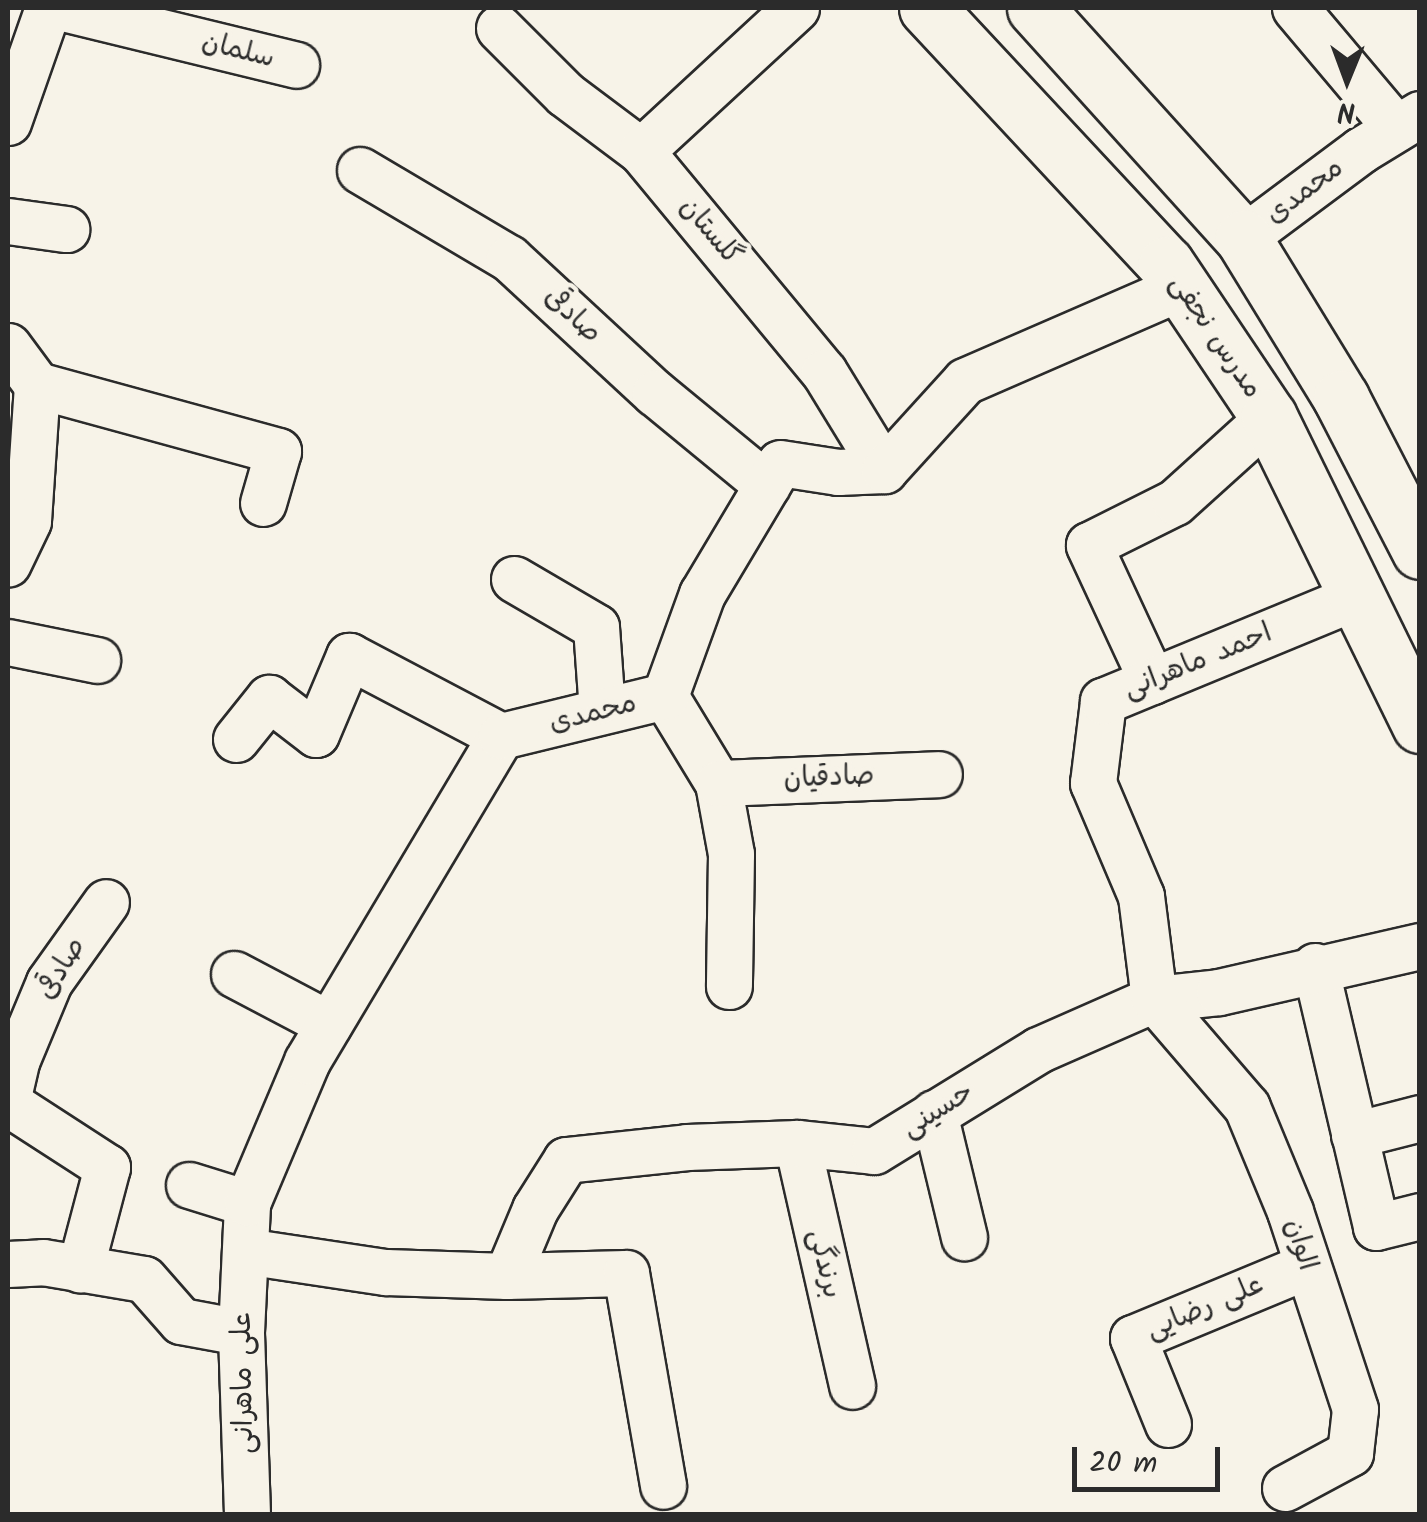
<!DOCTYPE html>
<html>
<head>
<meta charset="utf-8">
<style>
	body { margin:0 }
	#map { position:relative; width:1427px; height:1522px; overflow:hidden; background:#f7f3e8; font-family:Kalam,"Playpen Sans Arabic",sans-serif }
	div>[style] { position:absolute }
	.roads { filter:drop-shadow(2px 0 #2b2b2b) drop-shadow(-2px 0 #2b2b2b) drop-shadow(0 2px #2b2b2b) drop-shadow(0 -2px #2b2b2b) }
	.minor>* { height:45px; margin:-22.5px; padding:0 22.5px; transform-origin:22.5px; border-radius:22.5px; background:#f7f3e8 }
	.secondary>* { height:55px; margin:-27.5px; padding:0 27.5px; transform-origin:27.5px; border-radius:27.5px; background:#f7f3e8 }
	span { translate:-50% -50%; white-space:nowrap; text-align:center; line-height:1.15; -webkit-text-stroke:9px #f7f3e8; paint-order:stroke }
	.street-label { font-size:28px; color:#2b2b2b }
	.frame { position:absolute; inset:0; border:10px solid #2b2b2b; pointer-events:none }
	.north { position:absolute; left:1297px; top:30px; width:100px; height:100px; -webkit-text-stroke:8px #f7f3e8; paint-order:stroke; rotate:181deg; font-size:28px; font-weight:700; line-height:40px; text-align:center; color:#2b2b2b }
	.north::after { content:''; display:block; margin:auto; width:35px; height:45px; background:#2b2b2b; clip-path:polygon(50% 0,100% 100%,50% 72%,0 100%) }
	.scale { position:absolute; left:1072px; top:1447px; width:148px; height:45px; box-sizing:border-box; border:5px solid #2b2b2b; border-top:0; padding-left:12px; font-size:30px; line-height:35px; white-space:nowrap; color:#2b2b2b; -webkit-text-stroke:8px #f7f3e8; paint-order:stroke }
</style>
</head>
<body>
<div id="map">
	<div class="roads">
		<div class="minor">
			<div style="left:63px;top:8px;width:240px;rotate:13.7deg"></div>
			<div style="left:1295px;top:8px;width:157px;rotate:49.9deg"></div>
			<div style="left:499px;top:28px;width:93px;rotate:45deg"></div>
			<div style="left:565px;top:94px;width:95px;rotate:36.9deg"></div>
			<div style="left:641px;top:151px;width:287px;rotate:50.4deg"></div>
			<div style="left:824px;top:372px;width:115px;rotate:58.5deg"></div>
			<div style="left:8px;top:122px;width:121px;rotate:-70.7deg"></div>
			<div style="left:641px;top:151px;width:211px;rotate:-42.7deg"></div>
			<div style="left:360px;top:170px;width:173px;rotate:30.6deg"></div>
			<div style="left:509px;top:258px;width:199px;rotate:42.8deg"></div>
			<div style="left:655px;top:393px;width:145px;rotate:39.4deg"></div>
			<div style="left:8px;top:221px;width:59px;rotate:7.9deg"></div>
			<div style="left:1243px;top:238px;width:147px;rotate:-36.7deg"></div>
			<div style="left:1361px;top:150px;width:69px;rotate:-31.4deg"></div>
			<div style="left:8px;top:346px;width:49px;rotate:53.4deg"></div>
			<div style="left:37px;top:385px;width:136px;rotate:93.8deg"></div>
			<div style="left:28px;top:521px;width:47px;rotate:115.5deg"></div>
			<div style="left:37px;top:385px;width:250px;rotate:15.3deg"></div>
			<div style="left:278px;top:451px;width:54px;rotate:106.1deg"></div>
			<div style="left:514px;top:579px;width:95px;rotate:30.3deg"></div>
			<div style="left:596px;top:627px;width:84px;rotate:85.9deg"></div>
			<div style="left:8px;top:642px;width:91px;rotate:11.4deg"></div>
			<div style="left:1152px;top:681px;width:150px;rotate:-114.9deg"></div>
			<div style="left:1089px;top:545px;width:96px;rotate:-26.6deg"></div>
			<div style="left:1175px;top:502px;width:127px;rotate:-42.1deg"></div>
			<div style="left:665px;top:696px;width:102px;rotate:58.7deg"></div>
			<div style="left:718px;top:783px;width:72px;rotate:79.6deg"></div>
			<div style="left:731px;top:854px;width:132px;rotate:90.9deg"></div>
			<div style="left:236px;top:739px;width:53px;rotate:-51.2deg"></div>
			<div style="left:269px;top:698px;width:59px;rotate:37.5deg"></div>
			<div style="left:316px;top:734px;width:85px;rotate:-67.1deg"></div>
			<div style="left:349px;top:656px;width:172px;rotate:27.8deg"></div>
			<div style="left:718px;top:783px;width:221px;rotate:-2.3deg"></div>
			<div style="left:1315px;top:966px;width:268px;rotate:76.8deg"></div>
			<div style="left:1376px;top:1227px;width:45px;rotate:-14deg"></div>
			<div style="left:234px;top:974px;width:107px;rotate:27.8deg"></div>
			<div style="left:8px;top:1097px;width:39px;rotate:-77deg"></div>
			<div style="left:17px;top:1059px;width:83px;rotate:-67.4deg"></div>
			<div style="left:49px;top:982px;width:98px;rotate:-54.5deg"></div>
			<div style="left:8px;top:1103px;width:118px;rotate:32.9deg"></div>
			<div style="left:107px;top:1167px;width:106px;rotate:104.8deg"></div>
			<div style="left:934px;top:1113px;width:128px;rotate:76.4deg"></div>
			<div style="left:1354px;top:1135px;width:68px;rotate:-14.4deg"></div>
			<div style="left:797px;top:1143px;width:249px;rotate:77.2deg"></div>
			<div style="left:189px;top:1185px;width:61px;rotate:17.2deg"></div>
			<div style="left:245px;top:1251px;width:143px;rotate:8.5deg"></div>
			<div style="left:386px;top:1272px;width:121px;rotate:1.9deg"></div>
			<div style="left:507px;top:1276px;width:73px;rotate:-67.3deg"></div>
			<div style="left:535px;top:1209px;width:58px;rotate:-57.7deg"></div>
			<div style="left:566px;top:1160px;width:122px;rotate:-6.1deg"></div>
			<div style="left:687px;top:1147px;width:110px;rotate:-2.1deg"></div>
			<div style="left:797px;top:1143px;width:77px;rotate:5.9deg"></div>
			<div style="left:874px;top:1151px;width:193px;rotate:-31.6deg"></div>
			<div style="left:1038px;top:1050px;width:127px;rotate:-23.7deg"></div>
			<div style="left:1154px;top:999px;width:65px;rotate:-6.1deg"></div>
			<div style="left:1219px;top:992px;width:206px;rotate:-12.9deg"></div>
			<div style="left:8px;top:1264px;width:35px;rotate:-3deg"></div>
			<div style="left:43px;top:1262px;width:102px;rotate:9.6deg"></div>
			<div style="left:144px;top:1279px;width:56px;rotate:48.6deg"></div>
			<div style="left:181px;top:1321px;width:61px;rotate:10.4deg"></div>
			<div style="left:507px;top:1276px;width:119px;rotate:-1.4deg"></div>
			<div style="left:626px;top:1273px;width:216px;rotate:80.1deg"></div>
			<div style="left:1168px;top:1424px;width:93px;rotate:-112.1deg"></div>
			<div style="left:1133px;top:1338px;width:188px;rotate:-22.5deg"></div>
			<div style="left:1285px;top:1488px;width:74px;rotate:-28.3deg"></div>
			<div style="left:1350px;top:1453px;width:44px;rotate:-83.5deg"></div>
			<div style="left:1355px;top:1409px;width:208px;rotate:-108.2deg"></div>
			<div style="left:1290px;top:1211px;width:113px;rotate:-112.5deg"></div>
			<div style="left:1247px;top:1107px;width:143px;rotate:-130.7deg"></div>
			<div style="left:1154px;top:999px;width:104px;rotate:-97.2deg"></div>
			<div style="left:1141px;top:896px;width:123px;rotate:-113deg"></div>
			<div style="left:1093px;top:783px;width:83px;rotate:-83deg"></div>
			<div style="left:1103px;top:701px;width:276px;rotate:-22.4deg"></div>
			<div style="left:247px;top:1514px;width:182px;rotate:-91.9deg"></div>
			<div style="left:241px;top:1332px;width:129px;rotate:-87.3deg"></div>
			<div style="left:247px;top:1203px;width:154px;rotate:-67.1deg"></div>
			<div style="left:307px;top:1061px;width:378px;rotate:-59.2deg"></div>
			<div style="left:501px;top:736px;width:169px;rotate:-13.7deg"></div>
			<div style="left:665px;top:696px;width:109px;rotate:-70.1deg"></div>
			<div style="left:702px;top:594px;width:152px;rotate:-59.2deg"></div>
			<div style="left:780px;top:463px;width:59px;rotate:8.8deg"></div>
			<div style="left:838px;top:472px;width:46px;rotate:-2.5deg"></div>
			<div style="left:884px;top:470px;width:120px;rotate:-47.7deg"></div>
			<div style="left:965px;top:381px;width:236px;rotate:-23.5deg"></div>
		</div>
		<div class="secondary">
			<div style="left:927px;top:8px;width:350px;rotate:47deg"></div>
			<div style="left:1166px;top:264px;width:184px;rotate:56.1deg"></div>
			<div style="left:1269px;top:417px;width:343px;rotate:63.9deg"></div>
			<div style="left:1035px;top:8px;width:310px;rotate:47.9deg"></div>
			<div style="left:1243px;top:238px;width:188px;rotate:58.5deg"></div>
			<div style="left:1341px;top:398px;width:172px;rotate:62.7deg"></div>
		</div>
	</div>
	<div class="street-label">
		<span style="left:238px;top:51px;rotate:14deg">سلمان</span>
		<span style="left:1305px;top:192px;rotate:-37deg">محمدی</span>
		<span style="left:710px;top:232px;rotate:50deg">گلستان</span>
		<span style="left:572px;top:316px;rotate:43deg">صادقی</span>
		<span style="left:1215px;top:337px;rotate:56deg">مدرس نجفی</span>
		<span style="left:1198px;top:662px;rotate:-22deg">احمد ماهرانی</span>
		<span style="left:593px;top:714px;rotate:-14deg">محمدی</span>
		<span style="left:829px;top:778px;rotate:-2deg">صادقیان</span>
		<span style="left:62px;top:969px;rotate:-59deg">صادقی</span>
		<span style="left:938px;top:1111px;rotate:-32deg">حسینی</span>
		<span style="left:1300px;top:1245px;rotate:73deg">الوان</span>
		<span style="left:824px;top:1264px;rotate:77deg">برندگی</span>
		<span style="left:1205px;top:1308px;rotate:-23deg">علی رضایی</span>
		<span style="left:244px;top:1383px;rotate:-91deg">علی ماهرانی</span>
	</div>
	<div class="frame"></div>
	<div class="north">N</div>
	<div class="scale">20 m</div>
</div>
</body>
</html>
